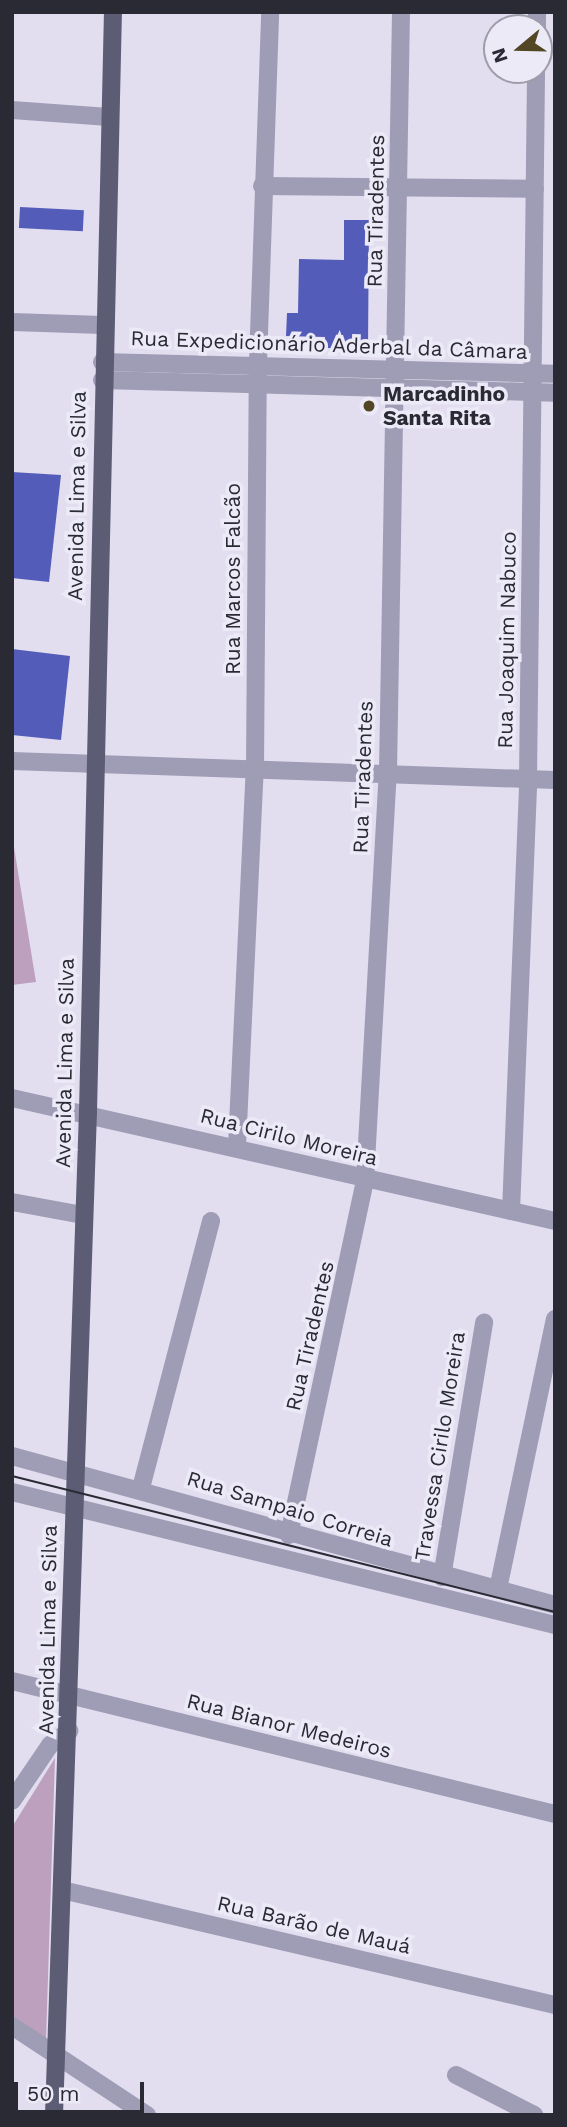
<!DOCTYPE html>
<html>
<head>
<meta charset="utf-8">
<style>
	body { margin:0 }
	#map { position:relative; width:567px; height:2127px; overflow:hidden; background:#e2def0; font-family:"Work Sans",sans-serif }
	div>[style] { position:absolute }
	.green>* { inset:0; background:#bda0bd }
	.building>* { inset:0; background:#535cb9; transform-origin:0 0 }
	.minor>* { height:18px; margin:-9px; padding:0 9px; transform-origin:9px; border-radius:9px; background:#9f9cb5 }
	.major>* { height:18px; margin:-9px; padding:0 9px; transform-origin:9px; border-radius:9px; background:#5c5c75 }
	.tram>* { height:2px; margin:-1px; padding:0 1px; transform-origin:1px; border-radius:1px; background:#2a2a35 }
	.dots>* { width:19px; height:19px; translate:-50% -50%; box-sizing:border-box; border:4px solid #edeaf8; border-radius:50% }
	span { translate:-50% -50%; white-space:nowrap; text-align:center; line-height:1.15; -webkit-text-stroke:7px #edeaf8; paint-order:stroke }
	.street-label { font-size:21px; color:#2a2a35 }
	.poi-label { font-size:21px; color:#2a2a35; font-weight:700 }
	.left { translate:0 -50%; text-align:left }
	.frame { position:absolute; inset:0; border:14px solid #2a2a35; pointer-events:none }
	.north { position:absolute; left:483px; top:14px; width:70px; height:70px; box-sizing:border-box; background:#edeaf8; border:2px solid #9f9daa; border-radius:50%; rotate:251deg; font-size:19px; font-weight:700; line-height:28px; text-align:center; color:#2a2a35 }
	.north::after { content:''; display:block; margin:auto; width:24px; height:32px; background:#524624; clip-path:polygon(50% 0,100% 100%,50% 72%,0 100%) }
	.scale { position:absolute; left:14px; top:2082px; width:130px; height:32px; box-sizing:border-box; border:4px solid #2a2a35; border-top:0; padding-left:9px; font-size:21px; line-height:24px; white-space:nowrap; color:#2a2a35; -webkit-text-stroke:5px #edeaf8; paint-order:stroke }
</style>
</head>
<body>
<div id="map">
	<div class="green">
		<div style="clip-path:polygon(12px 835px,36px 982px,12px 985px)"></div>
		<div style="clip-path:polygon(55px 1758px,46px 2040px,12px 2016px,12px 1827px)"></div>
	</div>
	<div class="building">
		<div style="left:20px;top:207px;width:64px;height:21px;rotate:3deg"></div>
		<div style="clip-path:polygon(344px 220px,369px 220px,368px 349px,325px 348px,325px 337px,286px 336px,287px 313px,298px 313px,299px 259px,344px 260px)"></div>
		<div style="clip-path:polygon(12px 472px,61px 475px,49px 582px,12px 578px)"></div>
		<div style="clip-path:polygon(12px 649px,70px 656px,61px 740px,12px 735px)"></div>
	</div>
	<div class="minor">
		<div style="left:537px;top:28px;width:16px;rotate:-90deg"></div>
		<div style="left:12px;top:110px;width:97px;rotate:4.1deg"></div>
		<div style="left:262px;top:186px;width:273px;rotate:0.6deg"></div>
		<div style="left:12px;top:322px;width:90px;rotate:1.9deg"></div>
		<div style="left:102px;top:362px;width:453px;rotate:1.5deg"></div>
		<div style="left:102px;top:380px;width:453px;rotate:1.6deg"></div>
		<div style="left:12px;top:761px;width:543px;rotate:2deg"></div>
		<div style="left:12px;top:1098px;width:557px;rotate:12.76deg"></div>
		<div style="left:237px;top:1146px;width:375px;rotate:-87.3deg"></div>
		<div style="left:255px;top:771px;width:409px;rotate:-89.6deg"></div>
		<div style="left:258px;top:362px;width:350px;rotate:-88deg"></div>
		<div style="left:12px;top:1202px;width:72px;rotate:10.4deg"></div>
		<div style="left:511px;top:1211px;width:431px;rotate:-87.7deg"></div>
		<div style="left:528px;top:780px;width:710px;rotate:-89.35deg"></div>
		<div style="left:12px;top:1456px;width:563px;rotate:15.34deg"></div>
		<div style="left:141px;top:1488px;width:276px;rotate:-75.3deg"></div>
		<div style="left:12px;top:1492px;width:559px;rotate:13.76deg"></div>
		<div style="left:289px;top:1535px;width:363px;rotate:-77.9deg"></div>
		<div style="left:365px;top:1180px;width:409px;rotate:-86.8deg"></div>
		<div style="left:388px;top:772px;width:760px;rotate:-89.02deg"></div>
		<div style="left:442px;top:1577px;width:258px;rotate:-80.6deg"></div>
		<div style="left:498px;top:1589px;width:276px;rotate:-78.1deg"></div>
		<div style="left:12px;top:1681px;width:559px;rotate:13.76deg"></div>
		<div style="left:12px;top:1801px;width:68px;rotate:-55.8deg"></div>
		<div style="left:50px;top:1745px;width:24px;rotate:-36deg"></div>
		<div style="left:62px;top:1890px;width:506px;rotate:13.13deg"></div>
		<div style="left:12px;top:2026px;width:162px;rotate:33.4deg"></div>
		<div style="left:456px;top:2075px;width:88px;rotate:27.1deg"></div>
	</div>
	<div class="major">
		<div style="left:54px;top:2115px;width:1004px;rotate:-88.06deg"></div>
		<div style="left:88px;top:1112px;width:1100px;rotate:-88.7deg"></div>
	</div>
	<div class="tram">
		<div style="left:12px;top:1476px;width:560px;rotate:14.06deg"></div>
	</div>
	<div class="dots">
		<div style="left:369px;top:406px;background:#524624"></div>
	</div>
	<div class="street-label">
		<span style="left:376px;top:211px;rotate:-89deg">Rua Tiradentes</span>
		<span style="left:329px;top:345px;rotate:2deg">Rua Expedicionário Aderbal da Câmara</span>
		<span style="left:77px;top:496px;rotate:-89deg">Avenida Lima e Silva</span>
		<span style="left:233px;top:579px;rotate:-90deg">Rua Marcos Falcão</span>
		<span style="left:507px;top:640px;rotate:-89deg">Rua Joaquim Nabuco</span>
		<span style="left:363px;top:777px;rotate:-88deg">Rua Tiradentes</span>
		<span style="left:65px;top:1063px;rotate:-89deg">Avenida Lima e Silva</span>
		<span style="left:289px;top:1137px;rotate:14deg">Rua Cirilo Moreira</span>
		<span style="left:310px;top:1336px;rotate:-77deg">Rua Tiradentes</span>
		<span style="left:440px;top:1446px;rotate:-81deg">Travessa Cirilo Moreira</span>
		<span style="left:290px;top:1509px;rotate:17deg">Rua Sampaio Correia</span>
		<span style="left:48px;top:1630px;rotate:-89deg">Avenida Lima e Silva</span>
		<span style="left:289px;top:1726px;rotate:14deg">Rua Bianor Medeiros</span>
		<span style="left:314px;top:1925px;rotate:13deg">Rua Barão de Mauá</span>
	</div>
	<div class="poi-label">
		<span class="left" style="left:383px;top:406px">Marcadinho<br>Santa Rita</span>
	</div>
	<div class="frame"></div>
	<div class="north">N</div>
	<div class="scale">50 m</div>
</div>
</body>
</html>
